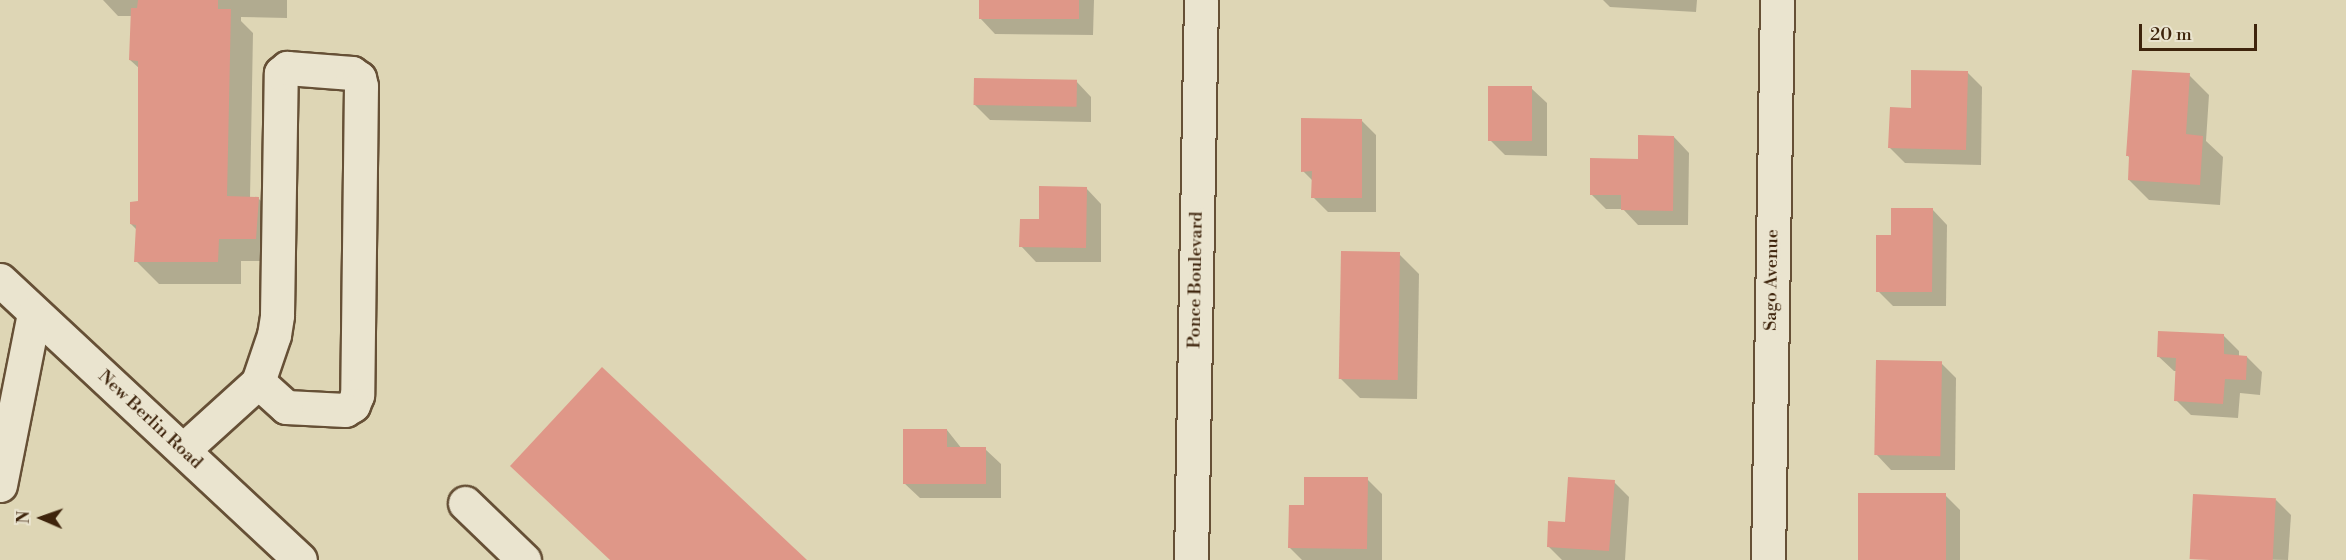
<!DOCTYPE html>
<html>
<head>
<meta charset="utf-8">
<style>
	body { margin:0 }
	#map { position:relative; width:2346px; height:560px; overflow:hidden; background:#ded6b5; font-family:"Libre Bodoni",serif }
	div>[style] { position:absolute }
	.shadow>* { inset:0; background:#0003 }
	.building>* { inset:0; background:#df9788; transform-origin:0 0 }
	.roads { filter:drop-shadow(2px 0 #665036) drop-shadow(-2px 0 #665036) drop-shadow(0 2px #665036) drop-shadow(0 -2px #665036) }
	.minor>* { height:33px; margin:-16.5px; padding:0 16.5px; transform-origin:16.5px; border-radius:16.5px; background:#eae4cf }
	span { translate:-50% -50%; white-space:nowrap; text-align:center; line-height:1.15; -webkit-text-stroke:4.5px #eae4cf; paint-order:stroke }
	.street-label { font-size:18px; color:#3e240c }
	.north { position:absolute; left:12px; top:488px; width:60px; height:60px; -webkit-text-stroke:4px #eae4cf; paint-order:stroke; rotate:272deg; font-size:16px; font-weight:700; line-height:24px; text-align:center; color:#3e240c }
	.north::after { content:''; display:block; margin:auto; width:21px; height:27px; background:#3e240c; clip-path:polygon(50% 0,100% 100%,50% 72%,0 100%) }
	.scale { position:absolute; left:2139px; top:24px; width:118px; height:27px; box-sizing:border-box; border:3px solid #3e240c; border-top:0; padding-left:8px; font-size:18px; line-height:21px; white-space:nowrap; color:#3e240c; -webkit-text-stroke:4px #eae4cf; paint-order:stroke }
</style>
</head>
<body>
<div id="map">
	<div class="shadow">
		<div style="clip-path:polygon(103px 0,287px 0,287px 18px,241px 17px,241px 21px,253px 33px,250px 198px,258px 198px,281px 221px,279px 261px,241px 261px,241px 284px,159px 284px,136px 261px,137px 230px,131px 224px,139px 203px,140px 69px,130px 60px,132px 16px,118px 16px)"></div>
		<div style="clip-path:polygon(981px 0,1094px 0,1093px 35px,995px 34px,980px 18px)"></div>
		<div style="clip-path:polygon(1603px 0,1697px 0,1696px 12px,1610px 7px)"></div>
		<div style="clip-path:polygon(1967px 72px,1982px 87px,1981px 165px,1905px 163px,1890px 148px,1912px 109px)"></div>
		<div style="clip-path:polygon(2189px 75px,2209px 95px,2206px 141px,2223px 157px,2220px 205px,2149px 200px,2129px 180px,2130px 158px,2127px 155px)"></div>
		<div style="clip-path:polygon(1076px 81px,1091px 97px,1091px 122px,990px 120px,975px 105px)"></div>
		<div style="clip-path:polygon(1531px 88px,1547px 103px,1547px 156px,1505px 155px,1490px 140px)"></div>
		<div style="clip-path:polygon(1361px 120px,1376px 135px,1376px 212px,1328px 212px,1313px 197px,1313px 181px,1303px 171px)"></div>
		<div style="clip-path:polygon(1674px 137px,1689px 153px,1688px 225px,1638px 225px,1623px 209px,1606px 209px,1591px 194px)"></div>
		<div style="clip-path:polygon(1086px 188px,1101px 204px,1101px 262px,1036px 262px,1021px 246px,1040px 220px)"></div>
		<div style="clip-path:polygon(1932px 209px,1947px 225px,1946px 306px,1893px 306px,1878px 291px,1893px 237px)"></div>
		<div style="clip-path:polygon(1399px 254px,1419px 274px,1417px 399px,1360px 398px,1340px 378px)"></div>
		<div style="clip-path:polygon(2224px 336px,2239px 351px,2239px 357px,2247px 357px,2262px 372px,2260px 395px,2240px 393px,2238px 418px,2191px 415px,2176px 400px,2177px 371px,2174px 371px,2158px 356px)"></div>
		<div style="clip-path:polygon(1941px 363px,1956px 378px,1955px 470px,1891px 470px,1876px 454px)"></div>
		<div style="clip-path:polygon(947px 430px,962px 449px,985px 449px,1001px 464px,1001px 498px,920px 498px,904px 483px)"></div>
		<div style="clip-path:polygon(1367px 479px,1382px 494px,1382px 560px,1302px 560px,1289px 547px,1306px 506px)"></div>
		<div style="clip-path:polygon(1614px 482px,1629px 497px,1625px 560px,1562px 560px,1548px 546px,1567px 524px)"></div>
		<div style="clip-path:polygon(1945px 495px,1960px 510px,1960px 560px,1859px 560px)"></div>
		<div style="clip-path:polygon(2276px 500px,2291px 515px,2288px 560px,2191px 558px)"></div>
	</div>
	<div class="building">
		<div style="clip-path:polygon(138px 0,218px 0,218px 9px,231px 9px,227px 196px,259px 197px,256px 239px,219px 239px,218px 262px,134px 262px,136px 225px,130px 224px,130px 202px,138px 201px,138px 61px,129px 60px,131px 8px,137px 8px)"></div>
		<div style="left:979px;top:0;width:100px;height:19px"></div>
		<div style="clip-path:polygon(1911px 70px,1968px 71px,1966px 150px,1888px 148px,1890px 107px,1911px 108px)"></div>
		<div style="clip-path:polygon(2132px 70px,2190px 73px,2186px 134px,2203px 136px,2200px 185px,2128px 180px,2129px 156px,2126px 156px)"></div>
		<div style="left:974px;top:78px;width:103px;height:27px;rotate:1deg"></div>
		<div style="left:1488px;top:86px;width:44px;height:55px"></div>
		<div style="clip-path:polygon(1301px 118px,1362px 119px,1362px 198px,1311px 198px,1312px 171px,1301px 172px)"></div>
		<div style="clip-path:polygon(1638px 135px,1674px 136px,1673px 211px,1621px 210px,1621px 195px,1590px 195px,1590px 158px,1638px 159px)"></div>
		<div style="clip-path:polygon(1039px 186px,1087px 187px,1086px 248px,1019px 247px,1020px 219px,1039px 219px)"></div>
		<div style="clip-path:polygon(1891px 208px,1933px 208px,1932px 292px,1876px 292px,1876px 235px,1891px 235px)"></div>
		<div style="left:1341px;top:251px;width:59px;height:128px;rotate:1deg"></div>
		<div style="clip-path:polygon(2158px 331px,2224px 334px,2224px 354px,2247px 356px,2246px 380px,2225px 379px,2223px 404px,2174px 401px,2176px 358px,2157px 357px)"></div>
		<div style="left:1876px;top:360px;width:66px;height:95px;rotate:1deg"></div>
		<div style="clip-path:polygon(602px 367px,807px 560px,610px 560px,510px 466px)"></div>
		<div style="clip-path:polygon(903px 429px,947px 429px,947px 447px,986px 447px,986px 484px,903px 484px)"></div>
		<div style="clip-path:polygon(1304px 477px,1368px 477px,1367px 549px,1288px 548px,1289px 505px,1304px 505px)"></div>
		<div style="clip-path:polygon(1568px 477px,1615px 480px,1609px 551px,1547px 547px,1548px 521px,1565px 522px)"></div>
		<div style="left:1858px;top:493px;width:88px;height:67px"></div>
		<div style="left:2193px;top:494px;width:83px;height:65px;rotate:3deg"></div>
	</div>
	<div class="roads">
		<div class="minor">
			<div style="left:0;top:280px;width:410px;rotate:43deg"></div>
			<div style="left:183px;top:450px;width:101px;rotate:-42.2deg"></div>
			<div style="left:258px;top:382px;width:50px;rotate:-71.2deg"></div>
			<div style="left:274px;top:335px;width:20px;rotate:-81deg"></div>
			<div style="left:277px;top:315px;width:242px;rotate:-89.1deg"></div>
			<div style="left:281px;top:73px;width:8px;rotate:-40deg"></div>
			<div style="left:287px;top:68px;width:65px;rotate:4.4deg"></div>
			<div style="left:352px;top:73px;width:9px;rotate:36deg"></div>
			<div style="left:359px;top:78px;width:8px;rotate:76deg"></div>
			<div style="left:361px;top:86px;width:309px;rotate:90.7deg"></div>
			<div style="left:357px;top:395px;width:11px;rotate:112deg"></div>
			<div style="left:353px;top:405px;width:9px;rotate:148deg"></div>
			<div style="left:345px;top:410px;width:59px;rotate:-177.1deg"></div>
			<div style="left:286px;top:407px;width:38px;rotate:-138deg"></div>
			<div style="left:0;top:485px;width:175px;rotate:-78.8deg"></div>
			<div style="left:465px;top:503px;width:82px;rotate:44deg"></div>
			<div style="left:1191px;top:560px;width:560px;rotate:-88.98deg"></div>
			<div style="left:1768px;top:560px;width:560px;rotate:-89.08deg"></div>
		</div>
	</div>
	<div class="street-label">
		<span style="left:1196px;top:280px;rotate:-89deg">Ponce Boulevard</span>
		<span style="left:1772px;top:280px;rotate:-89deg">Sago Avenue</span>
		<span style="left:150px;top:420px;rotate:43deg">New Berlin Road</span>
	</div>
	<div class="north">N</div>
	<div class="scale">20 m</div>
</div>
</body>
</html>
